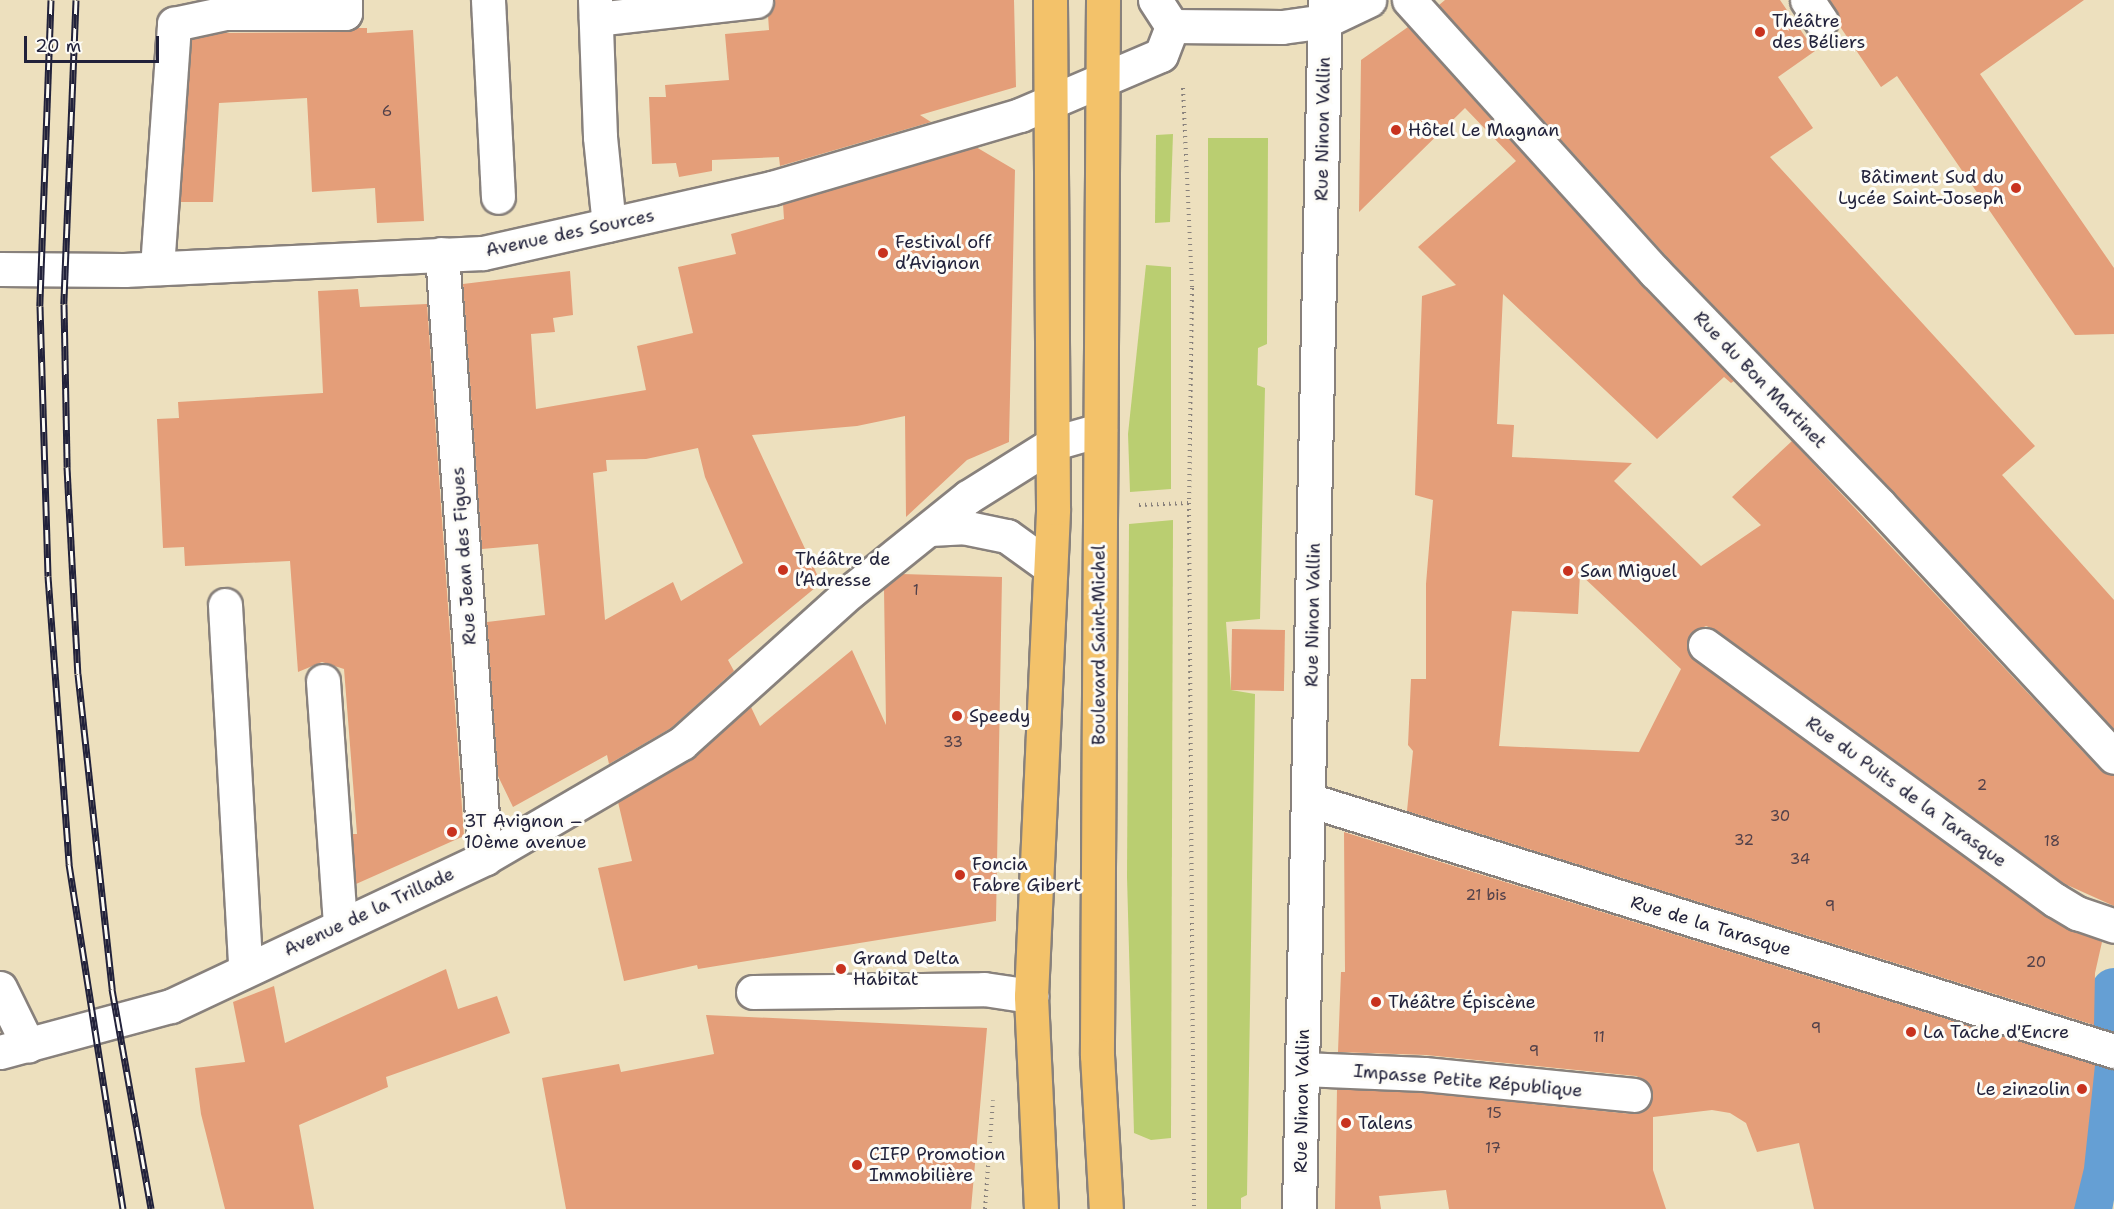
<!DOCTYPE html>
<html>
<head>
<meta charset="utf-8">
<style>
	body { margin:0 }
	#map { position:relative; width:2114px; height:1209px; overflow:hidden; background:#ede0be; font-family:"Shantell Sans",sans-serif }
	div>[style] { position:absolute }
	.green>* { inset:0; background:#bace71 }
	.canal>* { height:46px; margin:-23px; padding:0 23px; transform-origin:23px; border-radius:23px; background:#659fd4 }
	.building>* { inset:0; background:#e49e79; transform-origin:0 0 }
	.path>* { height:4px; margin-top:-2px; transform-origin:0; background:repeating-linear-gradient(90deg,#88817c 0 1.5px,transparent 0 6px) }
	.roads { filter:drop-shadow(2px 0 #88817c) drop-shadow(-2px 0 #88817c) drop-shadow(0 2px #88817c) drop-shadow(0 -2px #88817c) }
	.minor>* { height:33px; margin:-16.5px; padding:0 16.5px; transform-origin:16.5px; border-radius:16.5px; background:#fff }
	.major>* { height:33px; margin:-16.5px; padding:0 16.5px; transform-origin:16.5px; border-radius:16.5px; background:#f3c26a }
	.rail>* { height:7px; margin-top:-3.5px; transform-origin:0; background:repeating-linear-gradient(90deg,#fdfcf7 0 14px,#22223b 0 28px); box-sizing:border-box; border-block:2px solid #22223b }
	.dots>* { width:16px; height:16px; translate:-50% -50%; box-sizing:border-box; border:3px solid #fdfcf7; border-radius:50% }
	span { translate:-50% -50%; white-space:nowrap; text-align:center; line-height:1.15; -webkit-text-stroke:6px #fdfcf7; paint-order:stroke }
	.number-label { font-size:15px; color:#52414a }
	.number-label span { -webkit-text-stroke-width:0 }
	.poi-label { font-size:18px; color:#22223b }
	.left { translate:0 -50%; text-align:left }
	.right { translate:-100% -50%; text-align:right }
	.street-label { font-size:18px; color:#22223b }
	.scale { position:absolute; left:24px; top:36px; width:135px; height:27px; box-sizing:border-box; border:3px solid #22223b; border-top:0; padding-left:8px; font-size:18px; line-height:21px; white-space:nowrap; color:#22223b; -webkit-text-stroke:4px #fdfcf7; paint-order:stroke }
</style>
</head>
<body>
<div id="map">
	<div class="green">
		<div style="clip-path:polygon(1173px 134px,1170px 222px,1155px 223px,1156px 135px)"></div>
		<div style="clip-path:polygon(1208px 138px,1268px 138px,1267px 344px,1258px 348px,1257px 385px,1265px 388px,1260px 619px,1226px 622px,1231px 690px,1255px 694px,1247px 1195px,1241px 1198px,1241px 1209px,1207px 1209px)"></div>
		<div style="clip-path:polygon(1146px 265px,1171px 267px,1171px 489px,1130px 492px,1128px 434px)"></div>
		<div style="clip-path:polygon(1173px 520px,1171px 1138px,1151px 1140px,1134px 1133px,1127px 877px,1129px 524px)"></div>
	</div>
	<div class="canal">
		<div style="left:2114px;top:991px;width:26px;rotate:90deg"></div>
		<div style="left:2089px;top:1209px;width:144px;rotate:-80deg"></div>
	</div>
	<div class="building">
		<div style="clip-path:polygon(775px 0,1014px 0,1016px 87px,920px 115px,931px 122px,780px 166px,779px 157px,712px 160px,712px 171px,679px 177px,676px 163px,652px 164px,649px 97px,666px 97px,665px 85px,729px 80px,725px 34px,769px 30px,768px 15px)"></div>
		<div style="clip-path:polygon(1445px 0,1780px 0,1815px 51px,1778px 77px,1813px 128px,1770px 157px,2035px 446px,2002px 475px,2114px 600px,2114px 729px,1893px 491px,1669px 259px,1439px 5px)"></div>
		<div style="clip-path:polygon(1830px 0,2084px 0,1980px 74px,2114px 268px,2114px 334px,2075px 335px,1897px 76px,1881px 87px,1839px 25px,1837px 11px)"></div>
		<div style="clip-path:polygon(evenodd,1408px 27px,1641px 285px,1734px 381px,1731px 383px,1724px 377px,1657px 439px,1503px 294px,1497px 424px,1514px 425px,1512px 457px,1632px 463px,1614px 481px,1701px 566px,1761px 525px,1732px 497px,1792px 441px,2100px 770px,2114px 775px,2114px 906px,2065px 884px,1716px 630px,1706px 626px,1690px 634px,1688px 653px,2044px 915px,2102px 942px,2095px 973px,2094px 1025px,1407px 811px,1413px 751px,1408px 745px,1411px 679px,1426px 679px,1426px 584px,1433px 500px,1415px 495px,1422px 296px,1456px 285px,1418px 247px,1516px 161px,1465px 108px,1359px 212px,1361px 60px,1408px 27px,1580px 574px,1681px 669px,1639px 752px,1499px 746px,1512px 611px,1578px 614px,1580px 574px)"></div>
		<div style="clip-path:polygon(356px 28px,367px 28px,367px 33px,413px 30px,424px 221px,377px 223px,375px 188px,312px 192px,307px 98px,219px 103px,213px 202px,180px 202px,192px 39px,223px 33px,345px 32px)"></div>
		<div style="clip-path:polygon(evenodd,976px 147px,1015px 170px,1009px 442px,967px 460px,906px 517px,905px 416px,857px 426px,752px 435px,821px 583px,728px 660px,734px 671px,671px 728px,609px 764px,607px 755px,513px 807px,498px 776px,487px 622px,545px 615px,538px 544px,482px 549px,463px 284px,570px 271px,573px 315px,553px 318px,555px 332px,531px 334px,536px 409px,646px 390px,637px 346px,693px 333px,678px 267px,736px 254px,731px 234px,784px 219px,783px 204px,976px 147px,698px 448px,705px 477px,743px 563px,681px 601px,673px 582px,605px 620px,593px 473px,607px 471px,606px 460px,646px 459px,698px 448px)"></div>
		<div style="clip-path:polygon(358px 289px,360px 307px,427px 304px,464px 836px,356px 884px,352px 834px,357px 834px,344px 669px,322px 662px,298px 672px,290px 561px,185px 566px,184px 547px,163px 548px,157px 419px,179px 418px,178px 402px,323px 393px,318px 291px)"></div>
		<div style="clip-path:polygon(902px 574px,1002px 577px,996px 921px,698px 969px,697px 965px,624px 981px,598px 868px,632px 861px,618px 802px,692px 759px,751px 707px,760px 726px,852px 650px,886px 725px,884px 589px)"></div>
		<div style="left:1232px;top:629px;width:53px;height:61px;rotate:1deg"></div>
		<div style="clip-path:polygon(1344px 832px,2095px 1065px,2084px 1168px,2074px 1209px,1814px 1209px,1799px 1143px,1757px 1152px,1746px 1123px,1730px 1113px,1712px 1110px,1653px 1117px,1653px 1170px,1666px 1209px,1449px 1209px,1446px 1190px,1379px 1196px,1381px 1209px,1335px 1209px,1337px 1089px,1423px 1093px,1632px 1114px,1649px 1106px,1653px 1096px,1645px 1080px,1636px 1076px,1426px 1055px,1338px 1052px,1341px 972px,1345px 972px)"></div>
		<div style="clip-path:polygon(446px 969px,458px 1009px,497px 996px,510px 1033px,386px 1077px,388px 1087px,299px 1125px,314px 1209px,225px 1209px,201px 1114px,195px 1068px,245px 1062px,233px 1002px,274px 986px,285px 1043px)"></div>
		<div style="clip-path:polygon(706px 1015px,987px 1028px,971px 1209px,566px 1209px,542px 1078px,619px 1064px,621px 1072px,714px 1054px)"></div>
	</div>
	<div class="path">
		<div style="left:1183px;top:88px;width:200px;rotate:87.4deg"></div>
		<div style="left:1192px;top:288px;width:215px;rotate:90.8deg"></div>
		<div style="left:1189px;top:503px;width:706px;rotate:89.59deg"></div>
		<div style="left:1139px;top:505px;width:50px;rotate:-2.3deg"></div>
		<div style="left:985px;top:1209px;width:109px;rotate:-85.8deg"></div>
	</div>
	<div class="roads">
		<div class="minor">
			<div style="left:488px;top:0;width:197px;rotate:87.1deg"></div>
			<div style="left:595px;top:0;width:137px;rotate:87.9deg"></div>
			<div style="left:600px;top:137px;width:88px;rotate:84.2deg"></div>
			<div style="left:1155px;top:0;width:31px;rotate:57deg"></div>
			<div style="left:1409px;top:0;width:367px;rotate:47.9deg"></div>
			<div style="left:1655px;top:272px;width:322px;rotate:46deg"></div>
			<div style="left:1879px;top:504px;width:345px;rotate:47.1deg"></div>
			<div style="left:1807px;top:0;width:25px;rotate:56deg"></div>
			<div style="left:596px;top:19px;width:161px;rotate:-6.4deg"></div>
			<div style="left:1172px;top:26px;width:110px;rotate:0.5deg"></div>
			<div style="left:1282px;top:27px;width:43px;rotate:-7.9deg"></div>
			<div style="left:1325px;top:21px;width:49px;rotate:-25.5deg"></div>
			<div style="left:442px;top:254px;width:606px;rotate:85.93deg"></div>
			<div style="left:157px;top:268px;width:245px;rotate:-86deg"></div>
			<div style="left:174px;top:24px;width:52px;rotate:-12.2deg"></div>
			<div style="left:225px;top:13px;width:120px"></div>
			<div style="left:345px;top:13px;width:13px;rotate:-90deg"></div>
			<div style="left:0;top:269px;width:124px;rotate:0.5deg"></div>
			<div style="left:124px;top:270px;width:359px;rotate:-2.7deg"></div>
			<div style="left:483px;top:253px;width:296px;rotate:-12.7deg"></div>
			<div style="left:772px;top:188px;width:259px;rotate:-16.4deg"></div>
			<div style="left:1020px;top:115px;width:153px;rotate:-23.1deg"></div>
			<div style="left:1161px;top:55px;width:31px;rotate:-69deg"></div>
			<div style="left:930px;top:529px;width:33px;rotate:-3deg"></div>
			<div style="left:963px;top:527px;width:45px;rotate:11.6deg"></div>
			<div style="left:1007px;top:536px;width:53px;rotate:35.8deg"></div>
			<div style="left:225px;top:605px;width:364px;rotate:86.8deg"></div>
			<div style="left:1705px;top:645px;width:433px;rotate:36.1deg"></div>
			<div style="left:2055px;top:900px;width:26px;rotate:31deg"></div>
			<div style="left:2077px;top:913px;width:39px;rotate:19deg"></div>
			<div style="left:323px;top:681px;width:244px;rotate:86deg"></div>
			<div style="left:1309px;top:800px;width:843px;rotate:17.32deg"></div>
			<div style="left:0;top:988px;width:64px;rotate:63.8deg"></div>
			<div style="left:753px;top:992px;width:231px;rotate:-0.7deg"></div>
			<div style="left:984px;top:989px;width:48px;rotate:8.5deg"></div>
			<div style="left:0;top:1052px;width:177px;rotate:-15.1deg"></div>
			<div style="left:171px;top:1006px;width:347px;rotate:-25.2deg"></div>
			<div style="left:485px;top:858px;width:228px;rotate:-30.3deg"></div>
			<div style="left:682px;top:743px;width:227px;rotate:-42deg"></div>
			<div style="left:851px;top:591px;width:150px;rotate:-38.8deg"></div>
			<div style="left:968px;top:497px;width:102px;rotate:-32.1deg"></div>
			<div style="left:1054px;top:443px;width:48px;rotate:-15.8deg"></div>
			<div style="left:1302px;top:1069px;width:122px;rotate:2.3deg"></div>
			<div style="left:1424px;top:1074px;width:211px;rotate:5.7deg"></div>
			<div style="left:1299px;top:1209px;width:1209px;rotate:-88.77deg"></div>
		</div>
		<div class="major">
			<div style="left:1103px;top:0;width:1055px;rotate:90.33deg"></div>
			<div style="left:1097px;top:1055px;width:154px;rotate:86.7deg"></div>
			<div style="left:1041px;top:1209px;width:213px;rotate:-92.7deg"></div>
			<div style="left:1031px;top:996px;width:488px;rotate:-87.4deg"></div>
			<div style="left:1053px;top:508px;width:508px;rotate:-90.34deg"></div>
		</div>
	</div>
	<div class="rail">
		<div style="left:51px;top:0;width:306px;rotate:92.1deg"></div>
		<div style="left:40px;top:306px;width:270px;rotate:88.3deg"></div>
		<div style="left:48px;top:576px;width:289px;rotate:85.8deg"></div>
		<div style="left:69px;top:864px;width:349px;rotate:81.1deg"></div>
		<div style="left:76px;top:0;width:304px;rotate:92.3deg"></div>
		<div style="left:64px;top:304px;width:163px;rotate:88.9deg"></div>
		<div style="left:67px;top:467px;width:207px;rotate:87deg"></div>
		<div style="left:78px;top:674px;width:317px;rotate:83.8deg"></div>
		<div style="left:112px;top:989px;width:223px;rotate:79.9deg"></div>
	</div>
	<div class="dots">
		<div style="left:1760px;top:32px;background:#c8321e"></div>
		<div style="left:1396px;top:130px;background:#c8321e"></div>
		<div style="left:2016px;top:188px;background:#c8321e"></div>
		<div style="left:883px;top:253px;background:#c8321e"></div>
		<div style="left:783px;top:570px;background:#c8321e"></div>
		<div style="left:1568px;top:571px;background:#c8321e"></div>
		<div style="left:957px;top:716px;background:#c8321e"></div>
		<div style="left:452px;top:832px;background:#c8321e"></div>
		<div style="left:960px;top:875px;background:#c8321e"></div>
		<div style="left:841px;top:969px;background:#c8321e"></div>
		<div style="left:1376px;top:1002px;background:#c8321e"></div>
		<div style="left:1911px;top:1032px;background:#c8321e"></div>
		<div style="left:2082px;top:1089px;background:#c8321e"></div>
		<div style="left:1346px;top:1123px;background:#c8321e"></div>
		<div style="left:857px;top:1165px;background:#c8321e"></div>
	</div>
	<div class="number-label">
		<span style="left:387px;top:112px">6</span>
		<span style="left:916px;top:591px">1</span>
		<span style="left:953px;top:743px">33</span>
		<span style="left:1982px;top:786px">2</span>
		<span style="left:1780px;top:817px">30</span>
		<span style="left:1744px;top:841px">32</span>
		<span style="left:2052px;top:842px">18</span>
		<span style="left:1800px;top:860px">34</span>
		<span style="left:1486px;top:896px">21 bis</span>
		<span style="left:1830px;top:907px">9</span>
		<span style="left:2036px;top:963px">20</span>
		<span style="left:1816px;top:1029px">9</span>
		<span style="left:1599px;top:1038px">11</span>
		<span style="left:1534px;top:1052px">9</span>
		<span style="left:1494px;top:1114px">15</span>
		<span style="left:1493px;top:1149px">17</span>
	</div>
	<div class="poi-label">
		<span class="left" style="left:1772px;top:32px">Théâtre<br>des Béliers</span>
		<span class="left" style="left:1408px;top:130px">Hôtel Le Magnan</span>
		<span class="right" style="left:2004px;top:188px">Bâtiment Sud du<br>Lycée Saint-Joseph</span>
		<span class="left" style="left:895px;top:253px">Festival off<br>d’Avignon</span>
		<span class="left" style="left:795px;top:570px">Théâtre de<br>l’Adresse</span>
		<span class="left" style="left:1580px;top:571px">San Miguel</span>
		<span class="left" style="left:969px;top:716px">Speedy</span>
		<span class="left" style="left:464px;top:832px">3T Avignon –<br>10ème avenue</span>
		<span class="left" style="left:972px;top:875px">Foncia<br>Fabre Gibert</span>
		<span class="left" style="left:853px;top:969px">Grand Delta<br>Habitat</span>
		<span class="left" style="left:1388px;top:1002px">Théâtre Épiscène</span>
		<span class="left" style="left:1923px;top:1032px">La Tache d'Encre</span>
		<span class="right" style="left:2070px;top:1089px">Le zinzolin</span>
		<span class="left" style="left:1358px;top:1123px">Talens</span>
		<span class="left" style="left:869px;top:1165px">CIFP Promotion<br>Immobilière</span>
	</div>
	<div class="street-label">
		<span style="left:1323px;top:129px;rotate:-89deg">Rue Ninon Vallin</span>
		<span style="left:570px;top:233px;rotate:-12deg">Avenue des Sources</span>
		<span style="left:1760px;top:380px;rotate:46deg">Rue du Bon Martinet</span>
		<span style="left:464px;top:556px;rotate:-94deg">Rue Jean des Figues</span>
		<span style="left:1313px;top:615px;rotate:-89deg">Rue Ninon Vallin</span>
		<span style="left:1099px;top:645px;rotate:-90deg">Boulevard Saint-Michel</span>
		<span style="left:1906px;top:792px;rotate:36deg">Rue du Puits de la Tarasque</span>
		<span style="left:369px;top:912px;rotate:-25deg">Avenue de la Trillade</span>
		<span style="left:1711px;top:926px;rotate:17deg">Rue de la Tarasque</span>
		<span style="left:1468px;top:1081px;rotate:5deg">Impasse Petite République</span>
		<span style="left:1302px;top:1101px;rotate:-89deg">Rue Ninon Vallin</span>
	</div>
	<div class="scale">20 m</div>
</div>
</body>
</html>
